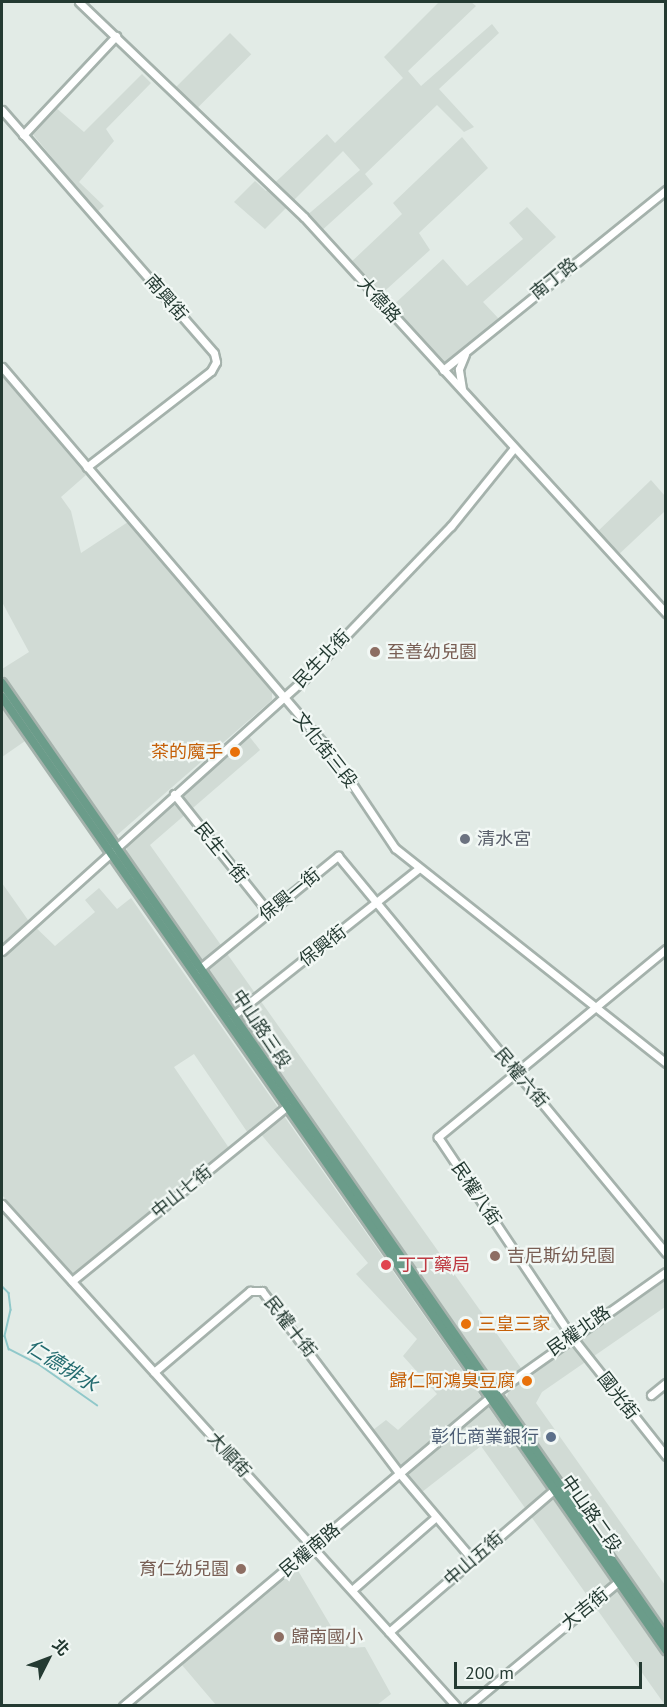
<!DOCTYPE html>
<html>
<head>
<meta charset="utf-8">
<style>
	body { margin:0 }
	#map { position:relative; width:667px; height:1707px; overflow:hidden; background:#e2ebe6; font-family:"PT Sans","Noto Sans TC",sans-serif }
	div>[style] { position:absolute }
	.built>* { inset:0; background:#d1dbd5; transform-origin:0 0 }
	.stream>* { height:1.5px; margin:-0.75px; padding:0 0.75px; transform-origin:0.75px; border-radius:0.75px; background:#90c8ca }
	.roads { filter:drop-shadow(2px 0 #a5b2ac) drop-shadow(-2px 0 #a5b2ac) drop-shadow(0 2px #a5b2ac) drop-shadow(0 -2px #a5b2ac) }
	.minor>* { height:7px; margin:-3.5px; padding:0 3.5px; transform-origin:3.5px; border-radius:3.5px; background:#fff }
	.major>* { height:8px; margin:-4px; padding:0 4px; transform-origin:4px; border-radius:4px; background:#6b9c8a }
	.dots>* { width:16px; height:16px; translate:-50% -50%; box-sizing:border-box; border:3px solid #f2f8f5; border-radius:50% }
	span { translate:-50% -50%; white-space:nowrap; text-align:center; line-height:1.15; -webkit-text-stroke:4.5px #f2f8f5; paint-order:stroke }
	.street-label { font-size:18px; color:#243a32 }
	.education-label { font-size:18px; color:#785e54 }
	.left { translate:0 -50%; text-align:left }
	.right { translate:-100% -50%; text-align:right }
	.food-label { font-size:18px; color:#c56008 }
	.worship-label { font-size:18px; color:#5b616d }
	.health-label { font-size:18px; color:#be3a42 }
	.service-label { font-size:18px; color:#4e5e75 }
	.water-label { font-size:20px; color:#246c70; font-style:italic }
	.frame { position:absolute; inset:0; border:3px solid #243a32; pointer-events:none }
	.north { position:absolute; left:18px; top:1629px; width:60px; height:60px; -webkit-text-stroke:4px #f2f8f5; paint-order:stroke; rotate:48deg; font-size:16px; font-weight:700; line-height:24px; text-align:center; color:#243a32 }
	.north::after { content:''; display:block; margin:auto; width:21px; height:27px; background:#243a32; clip-path:polygon(50% 0,100% 100%,50% 72%,0 100%) }
	.scale { position:absolute; left:454px; top:1662px; width:188px; height:27px; box-sizing:border-box; border:3px solid #243a32; border-top:0; padding-left:8px; font-size:18px; line-height:21px; white-space:nowrap; color:#243a32; -webkit-text-stroke:4px #f2f8f5; paint-order:stroke }
</style>
</head>
<body>
<div id="map">
	<div class="built">
		<div style="clip-path:polygon(439px 2px,471px 2px,476px 6px,408px 71px,421px 86px,492px 24px,499px 33px,439px 89px,474px 127px,464px 132px,437px 105px,365px 174px,373px 184px,319px 233px,305px 217px,360px 170px,343px 151px,265px 229px,234px 202px,255px 181px,266px 191px,327px 134px,335px 143px,403px 78px,384px 57px)"></div>
		<div style="left:230px;top:33px;width:30px;height:78px;rotate:45deg"></div>
		<div style="clip-path:polygon(142px 74px,151px 83px,106px 129px,114px 141px,79px 182px,104px 206px,97px 212px,31px 132px,55px 107px,84px 132px)"></div>
		<div style="clip-path:polygon(462px 137px,488px 168px,419px 233px,430px 250px,377px 298px,348px 265px,402px 214px,393px 203px)"></div>
		<div style="clip-path:polygon(527px 207px,556px 237px,483px 302px,499px 319px,443px 366px,389px 309px,443px 259px,467px 286px,523px 239px,509px 223px)"></div>
		<div style="clip-path:polygon(2px 376px,86px 475px,61px 497px,71px 511px,81px 553px,128px 522px,272px 692px,272px 700px,116px 836px,41px 730px,2px 757px,2px 669px,29px 652px,2px 602px)"></div>
		<div style="clip-path:polygon(651px 480px,665px 496px,665px 511px,616px 557px,595px 534px)"></div>
		<div style="clip-path:polygon(249px 736px,260px 750px,150px 845px,521px 1368px,501px 1383px,489px 1377px,126px 854px,128px 841px)"></div>
		<div style="clip-path:polygon(2px 883px,28px 920px,55px 946px,95px 912px,85px 900px,99px 888px,117px 909px,131px 898px,665px 1659px,665px 1705px,481px 1446px,422px 1492px,373px 1430px,386px 1420px,398px 1430px,437px 1394px,403px 1356px,417px 1339px,356px 1274px,368px 1263px,260px 1133px,252px 1139px,194px 1054px,174px 1067px,229px 1148px,73px 1274px,2px 1195px)"></div>
		<div style="clip-path:polygon(665px 1281px,665px 1307px,542px 1392px,536px 1403px,665px 1585px,665px 1625px,506px 1400px,509px 1390px)"></div>
		<div style="clip-path:polygon(297px 1569px,338px 1638px,350px 1648px,365px 1647px,391px 1694px,377px 1705px,216px 1705px,182px 1665px)"></div>
	</div>
	<div class="stream">
		<div style="left:2px;top:1286px;width:10px;rotate:45deg"></div>
		<div style="left:9px;top:1293px;width:17px;rotate:83deg"></div>
		<div style="left:11px;top:1310px;width:27px;rotate:103deg"></div>
		<div style="left:5px;top:1336px;width:14px;rotate:73deg"></div>
		<div style="left:9px;top:1349px;width:35px;rotate:27deg"></div>
		<div style="left:40px;top:1365px;width:70px;rotate:35.1deg"></div>
	</div>
	<div class="roads">
		<div class="minor">
			<div style="left:79px;top:2px;width:311px;rotate:43.7deg"></div>
			<div style="left:304px;top:217px;width:537px;rotate:47.57deg"></div>
			<div style="left:2px;top:110px;width:322px;rotate:48.9deg"></div>
			<div style="left:214px;top:353px;width:9px;rotate:77deg"></div>
			<div style="left:216px;top:362px;width:10px;rotate:119deg"></div>
			<div style="left:211px;top:371px;width:157px;rotate:142.3deg"></div>
			<div style="left:23px;top:135px;width:136px;rotate:-46.8deg"></div>
			<div style="left:2px;top:367px;width:505px;rotate:49.5deg"></div>
			<div style="left:330px;top:751px;width:117px;rotate:56.2deg"></div>
			<div style="left:395px;top:848px;width:346px;rotate:38.4deg"></div>
			<div style="left:443px;top:370px;width:287px;rotate:-38.9deg"></div>
			<div style="left:462px;top:389px;width:20px;rotate:-99deg"></div>
			<div style="left:459px;top:369px;width:16px;rotate:-68deg"></div>
			<div style="left:174px;top:794px;width:152px;rotate:51.4deg"></div>
			<div style="left:666px;top:949px;width:296px;rotate:140.5deg"></div>
			<div style="left:438px;top:1137px;width:239px;rotate:56.2deg"></div>
			<div style="left:571px;top:1336px;width:153px;rotate:51.6deg"></div>
			<div style="left:2px;top:951px;width:409px;rotate:-42deg"></div>
			<div style="left:306px;top:677px;width:209px;rotate:-46.2deg"></div>
			<div style="left:451px;top:526px;width:100px;rotate:-51.1deg"></div>
			<div style="left:198px;top:970px;width:181px;rotate:-39.2deg"></div>
			<div style="left:338px;top:856px;width:515px;rotate:50.44deg"></div>
			<div style="left:230px;top:1018px;width:240px;rotate:-38.4deg"></div>
			<div style="left:2px;top:1204px;width:677px;rotate:47.87deg"></div>
			<div style="left:72px;top:1281px;width:282px;rotate:-39.1deg"></div>
			<div style="left:154px;top:1372px;width:126px;rotate:-40.2deg"></div>
			<div style="left:250px;top:1291px;width:12px"></div>
			<div style="left:262px;top:1291px;width:229px;rotate:53deg"></div>
			<div style="left:400px;top:1474px;width:113px;rotate:49.7deg"></div>
			<div style="left:651px;top:1395px;width:19px;rotate:-39deg"></div>
			<div style="left:352px;top:1590px;width:111px;rotate:-41deg"></div>
			<div style="left:389px;top:1632px;width:223px;rotate:-40.8deg"></div>
			<div style="left:123px;top:1706px;width:486px;rotate:-40.1deg"></div>
			<div style="left:495px;top:1393px;width:209px;rotate:-35.3deg"></div>
			<div style="left:468px;top:1706px;width:195px;rotate:-39.6deg"></div>
		</div>
		<div class="major">
			<div style="left:2px;top:683px;width:1163px;rotate:55.19deg"></div>
			<div style="left:2px;top:697px;width:1162px;rotate:55.13deg"></div>
		</div>
	</div>
	<div class="dots">
		<div style="left:375px;top:652px;background:#8d6e63"></div>
		<div style="left:235px;top:752px;background:#e8710a"></div>
		<div style="left:465px;top:839px;background:#6b7280"></div>
		<div style="left:495px;top:1256px;background:#8d6e63"></div>
		<div style="left:386px;top:1265px;background:#e0444e"></div>
		<div style="left:466px;top:1324px;background:#e8710a"></div>
		<div style="left:527px;top:1381px;background:#e8710a"></div>
		<div style="left:551px;top:1437px;background:#5c6f8a"></div>
		<div style="left:241px;top:1569px;background:#8d6e63"></div>
		<div style="left:279px;top:1637px;background:#8d6e63"></div>
	</div>
	<div class="street-label">
		<span style="left:554px;top:279px;rotate:-39deg">南丁路</span>
		<span style="left:166px;top:298px;rotate:49deg">南興街</span>
		<span style="left:379px;top:300px;rotate:48deg">大德路</span>
		<span style="left:322px;top:659px;rotate:-46deg">民生北街</span>
		<span style="left:325px;top:750px;rotate:52deg">文化街三段</span>
		<span style="left:221px;top:853px;rotate:51deg">民生一街</span>
		<span style="left:290px;top:895px;rotate:-39deg">保興一街</span>
		<span style="left:323px;top:946px;rotate:-38deg">保興街</span>
		<span style="left:261px;top:1029px;rotate:56deg">中山路三段</span>
		<span style="left:521px;top:1078px;rotate:50deg">民權六街</span>
		<span style="left:182px;top:1192px;rotate:-39deg">中山七街</span>
		<span style="left:476px;top:1194px;rotate:56deg">民權八街</span>
		<span style="left:290px;top:1327px;rotate:52deg">民權十街</span>
		<span style="left:579px;top:1331px;rotate:-35deg">民權北路</span>
		<span style="left:618px;top:1396px;rotate:52deg">國光街</span>
		<span style="left:229px;top:1455px;rotate:48deg">大順街</span>
		<span style="left:591px;top:1514px;rotate:55deg">中山路二段</span>
		<span style="left:310px;top:1550px;rotate:-40deg">民權南路</span>
		<span style="left:474px;top:1559px;rotate:-41deg">中山五街</span>
		<span style="left:585px;top:1609px;rotate:-39deg">大吉街</span>
	</div>
	<div class="education-label">
		<span class="left" style="left:387px;top:652px">至善幼兒園</span>
		<span class="left" style="left:507px;top:1256px">吉尼斯幼兒園</span>
		<span class="right" style="left:229px;top:1569px">育仁幼兒園</span>
		<span class="left" style="left:291px;top:1637px">歸南國小</span>
	</div>
	<div class="food-label">
		<span class="right" style="left:223px;top:752px">茶的魔手</span>
		<span class="left" style="left:478px;top:1324px">三皇三家</span>
		<span class="right" style="left:515px;top:1381px">歸仁阿鴻臭豆腐</span>
	</div>
	<div class="worship-label">
		<span class="left" style="left:477px;top:839px">清水宮</span>
	</div>
	<div class="health-label">
		<span class="left" style="left:398px;top:1265px">丁丁藥局</span>
	</div>
	<div class="service-label">
		<span class="right" style="left:539px;top:1437px">彰化商業銀行</span>
	</div>
	<div class="water-label">
		<span style="left:62px;top:1366px;rotate:32deg">仁德排水</span>
	</div>
	<div class="frame"></div>
	<div class="north">北</div>
	<div class="scale">200 m</div>
</div>
</body>
</html>
